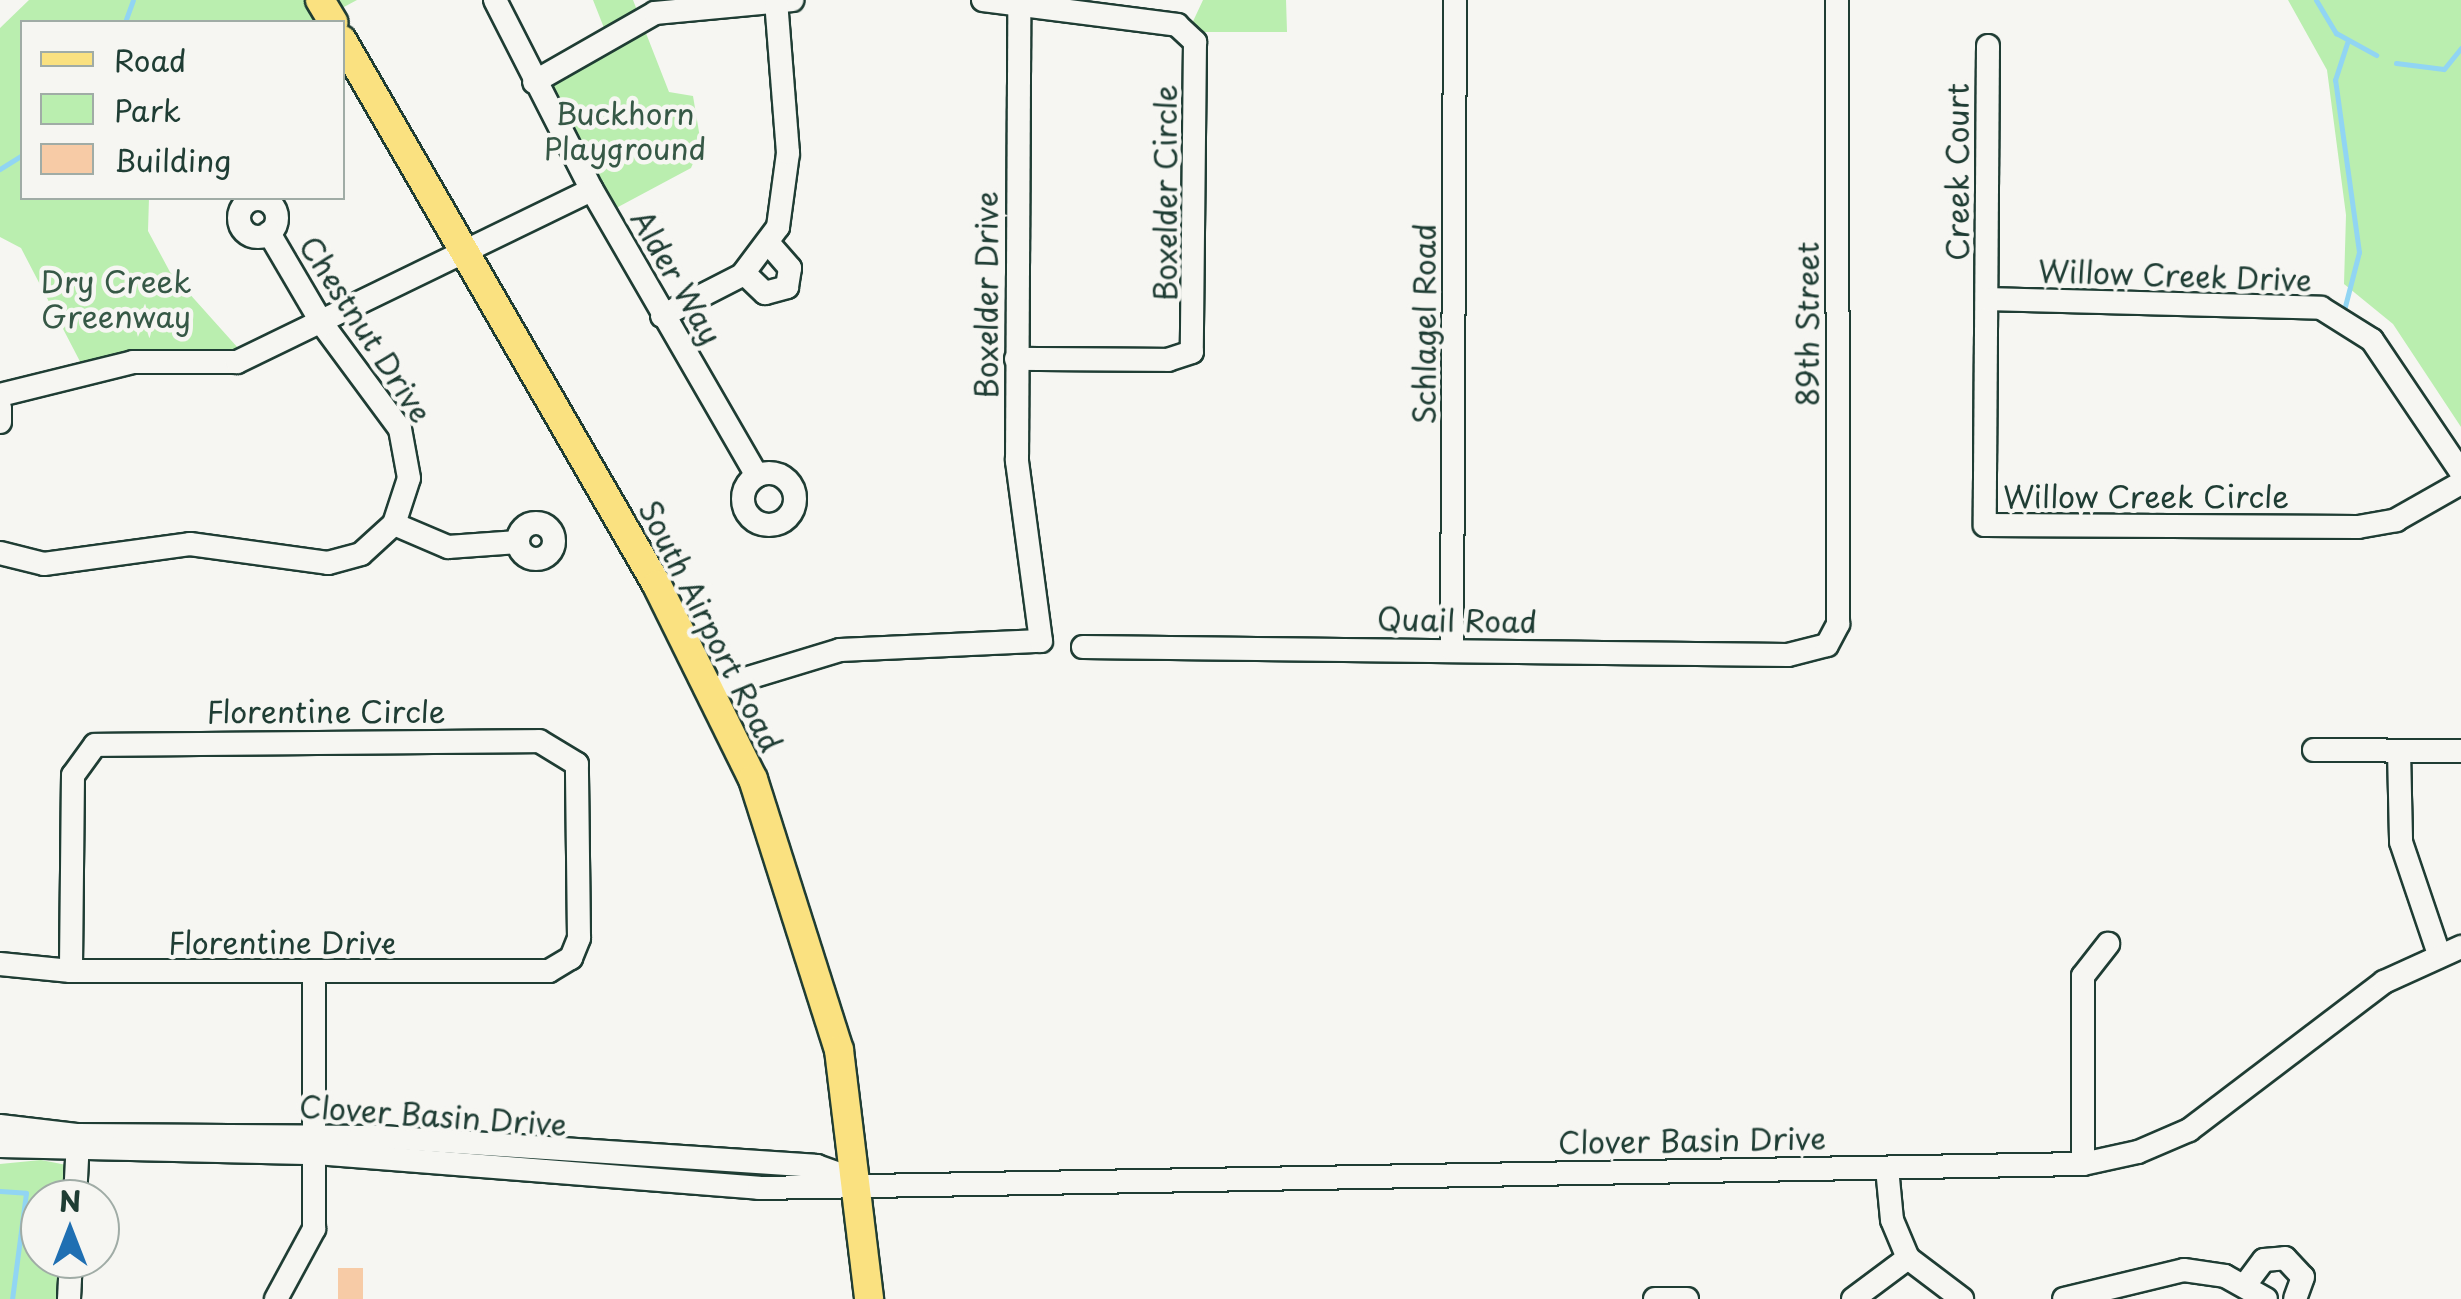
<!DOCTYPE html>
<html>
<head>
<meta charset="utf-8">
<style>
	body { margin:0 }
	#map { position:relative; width:2461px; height:1299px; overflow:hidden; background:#f6f6f2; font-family:"Playpen Sans",sans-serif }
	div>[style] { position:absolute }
	.green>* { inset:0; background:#baeeaf }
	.stream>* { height:5px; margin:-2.5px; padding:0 2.5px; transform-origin:2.5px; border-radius:2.5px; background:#91d5f3 }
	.building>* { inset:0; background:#f7cba6; transform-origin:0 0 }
	.roads { filter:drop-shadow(2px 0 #1f3d34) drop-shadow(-2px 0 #1f3d34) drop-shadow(0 2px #1f3d34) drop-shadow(0 -2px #1f3d34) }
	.minor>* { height:22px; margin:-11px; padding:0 11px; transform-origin:11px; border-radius:11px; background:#f6f6f2 }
	.minor>.ring { margin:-11px; padding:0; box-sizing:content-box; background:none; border:22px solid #f6f6f2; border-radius:50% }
	.major>* { height:28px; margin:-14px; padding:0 14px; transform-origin:14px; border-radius:14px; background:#fae180 }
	span { translate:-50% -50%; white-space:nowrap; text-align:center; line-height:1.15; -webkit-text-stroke:9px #f6f6f2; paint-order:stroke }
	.park-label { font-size:30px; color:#365846 }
	.street-label { font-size:30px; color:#1f3d34 }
	.legend { position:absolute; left:20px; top:20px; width:325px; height:180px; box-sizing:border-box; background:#f6f6f2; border:2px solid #a0aca6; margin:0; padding:12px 18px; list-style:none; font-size:30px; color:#1f3d34 }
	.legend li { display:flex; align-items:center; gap:20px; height:50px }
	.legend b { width:50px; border:2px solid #a0aca6 }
	.north { position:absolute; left:20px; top:1179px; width:100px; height:100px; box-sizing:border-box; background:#f6f6f2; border:2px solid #a0aca6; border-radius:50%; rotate:0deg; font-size:28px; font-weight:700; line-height:40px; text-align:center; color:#1f3d34 }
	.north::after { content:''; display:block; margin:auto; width:35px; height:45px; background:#1f6fb2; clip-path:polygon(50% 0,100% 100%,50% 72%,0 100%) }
</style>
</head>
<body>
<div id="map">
	<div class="green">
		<div style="clip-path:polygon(29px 0,357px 0,329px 15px,333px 22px,22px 22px,22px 198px,149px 198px,148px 231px,170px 272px,247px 358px,86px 373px,21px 248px,0 237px,0 28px)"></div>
		<div style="clip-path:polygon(593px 0,633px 0,669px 92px,693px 96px,701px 144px,691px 168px,605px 214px,534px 82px,608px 38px)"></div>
		<div style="clip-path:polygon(1203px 0,1286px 0,1287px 32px,1188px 32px)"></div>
		<div style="clip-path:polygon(2288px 0,2461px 0,2461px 427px,2393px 324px,2344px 284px,2346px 215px,2327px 70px)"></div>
		<div style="clip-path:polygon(41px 1160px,77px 1167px,75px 1199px,40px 1199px,40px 1259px,71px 1259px,69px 1299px,0 1299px,0 1164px)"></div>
	</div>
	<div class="stream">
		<div style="left:2316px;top:0;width:39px;rotate:59deg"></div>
		<div style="left:2336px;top:33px;width:46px;rotate:28.8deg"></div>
		<div style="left:125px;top:22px;width:23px;rotate:-70deg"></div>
		<div style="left:2396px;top:63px;width:48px;rotate:7.1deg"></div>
		<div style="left:2444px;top:69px;width:27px;rotate:-51deg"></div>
		<div style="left:0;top:169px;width:26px;rotate:-32deg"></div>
		<div style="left:2343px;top:314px;width:64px;rotate:-75.5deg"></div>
		<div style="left:2359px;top:252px;width:174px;rotate:-97.9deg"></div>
		<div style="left:2335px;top:80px;width:40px;rotate:-72deg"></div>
		<div style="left:0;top:1191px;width:26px;rotate:4deg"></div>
		<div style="left:26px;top:1193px;width:107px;rotate:97.5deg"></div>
	</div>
	<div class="building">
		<div style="left:338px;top:1268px;width:25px;height:31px"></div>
	</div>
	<div class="roads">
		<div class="minor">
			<div style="left:495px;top:0;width:213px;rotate:63deg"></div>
			<div style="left:592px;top:190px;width:330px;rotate:60deg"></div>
			<div style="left:983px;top:0;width:196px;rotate:7.3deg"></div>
			<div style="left:1177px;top:25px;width:25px;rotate:43deg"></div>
			<div style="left:1195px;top:42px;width:310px;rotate:90.6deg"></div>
			<div style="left:1192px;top:352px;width:25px;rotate:162deg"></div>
			<div style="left:1168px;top:360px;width:152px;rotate:-179.6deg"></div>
			<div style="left:1988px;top:46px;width:479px;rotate:90.4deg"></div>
			<div style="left:1985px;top:525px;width:373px;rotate:0.3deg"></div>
			<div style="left:2358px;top:527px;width:39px;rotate:-10deg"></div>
			<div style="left:2396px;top:520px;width:75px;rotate:-29.6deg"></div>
			<div style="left:534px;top:82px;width:139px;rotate:-29.7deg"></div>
			<div style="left:655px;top:13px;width:138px;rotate:-5.4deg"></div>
			<div class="ring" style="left:239px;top:199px;width:16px;height:16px"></div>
			<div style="left:744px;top:273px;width:29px;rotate:44deg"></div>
			<div style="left:765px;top:293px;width:23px;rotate:-15deg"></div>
			<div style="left:787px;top:287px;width:19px;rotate:-81deg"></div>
			<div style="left:790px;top:268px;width:32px;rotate:-131deg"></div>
			<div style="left:1987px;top:299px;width:334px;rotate:1.5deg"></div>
			<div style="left:2321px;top:308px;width:60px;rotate:32.1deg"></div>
			<div style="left:2372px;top:340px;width:159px;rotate:56deg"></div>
			<div style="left:662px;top:316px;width:90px;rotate:-27.1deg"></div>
			<div style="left:742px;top:275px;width:60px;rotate:-53.1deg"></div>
			<div style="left:778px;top:227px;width:75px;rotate:-82.3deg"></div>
			<div style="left:788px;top:153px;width:151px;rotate:-94.5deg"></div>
			<div style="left:0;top:395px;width:137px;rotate:-13.9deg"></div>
			<div style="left:133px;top:362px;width:104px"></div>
			<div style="left:237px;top:362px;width:394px;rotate:-25.9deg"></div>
			<div style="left:0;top:408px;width:14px;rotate:90deg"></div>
			<div class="ring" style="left:743px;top:473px;width:30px;height:30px"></div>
			<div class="ring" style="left:518px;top:523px;width:14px;height:14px"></div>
			<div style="left:394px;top:524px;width:59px;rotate:23.1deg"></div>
			<div style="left:448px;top:547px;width:70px;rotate:-4.1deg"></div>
			<div style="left:0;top:553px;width:45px;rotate:14deg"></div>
			<div style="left:44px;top:564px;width:147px;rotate:-7.8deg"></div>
			<div style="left:190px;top:544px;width:139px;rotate:7.8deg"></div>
			<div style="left:328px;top:563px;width:34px;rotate:-15deg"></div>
			<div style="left:361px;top:554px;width:45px;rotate:-42.3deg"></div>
			<div style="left:394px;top:524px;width:48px;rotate:-71.9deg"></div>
			<div style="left:409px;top:478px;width:50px;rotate:-100.4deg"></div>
			<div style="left:400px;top:429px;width:129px;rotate:-126.5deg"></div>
			<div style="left:323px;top:325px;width:107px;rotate:-120.4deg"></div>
			<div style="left:1083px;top:647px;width:705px;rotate:0.65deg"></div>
			<div style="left:1788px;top:655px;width:40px;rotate:-14.4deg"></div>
			<div style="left:1827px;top:645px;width:24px;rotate:-62deg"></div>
			<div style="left:1838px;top:624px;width:624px;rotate:-90.09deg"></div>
			<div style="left:1452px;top:649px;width:649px;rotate:-89.74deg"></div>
			<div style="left:712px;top:689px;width:134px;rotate:-16.9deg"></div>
			<div style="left:840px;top:650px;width:201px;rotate:-2.6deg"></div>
			<div style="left:1041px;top:641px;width:182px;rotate:-97.6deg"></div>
			<div style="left:1017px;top:461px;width:456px;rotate:-89.7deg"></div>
			<div style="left:2314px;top:750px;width:147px;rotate:0.4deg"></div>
			<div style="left:2399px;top:751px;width:91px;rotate:88.7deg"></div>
			<div style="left:2401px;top:842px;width:118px;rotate:71.3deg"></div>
			<div style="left:0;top:964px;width:71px;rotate:5.6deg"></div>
			<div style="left:71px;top:971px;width:478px"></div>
			<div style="left:549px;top:971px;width:26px;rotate:-31deg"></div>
			<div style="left:571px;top:958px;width:22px;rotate:-68deg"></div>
			<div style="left:579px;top:938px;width:174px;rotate:-90.7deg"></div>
			<div style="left:577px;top:764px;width:44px;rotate:-148.8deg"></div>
			<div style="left:539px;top:741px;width:444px;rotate:179.5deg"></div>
			<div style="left:95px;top:745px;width:37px;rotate:126deg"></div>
			<div style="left:73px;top:775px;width:196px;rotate:90.6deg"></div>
			<div style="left:0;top:1126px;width:79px;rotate:6.6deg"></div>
			<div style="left:78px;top:1135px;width:303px;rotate:0.4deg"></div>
			<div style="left:381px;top:1137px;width:437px;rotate:3.8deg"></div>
			<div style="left:817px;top:1166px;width:41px;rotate:19.7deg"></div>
			<div style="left:0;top:1146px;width:316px;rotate:1.3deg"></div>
			<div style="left:316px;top:1153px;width:444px;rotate:4.5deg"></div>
			<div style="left:759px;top:1188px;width:1324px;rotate:-1.04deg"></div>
			<div style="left:2083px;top:1164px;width:56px;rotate:-12.3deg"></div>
			<div style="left:2138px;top:1152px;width:56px;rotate:-23.3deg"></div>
			<div style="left:2189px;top:1130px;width:245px;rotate:-37.2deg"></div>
			<div style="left:2384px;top:982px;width:85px;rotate:-24.4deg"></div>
			<div style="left:2083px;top:1164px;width:188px;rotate:-90deg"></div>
			<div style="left:2083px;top:976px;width:41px;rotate:-52deg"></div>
			<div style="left:1887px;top:1168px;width:52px;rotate:84.5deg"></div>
			<div style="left:1892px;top:1220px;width:41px;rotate:67.2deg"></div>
			<div style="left:1908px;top:1258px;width:68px;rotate:37.2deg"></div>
			<div style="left:75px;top:1199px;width:60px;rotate:-87.1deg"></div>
			<div style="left:2245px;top:1285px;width:31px;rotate:-53deg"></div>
			<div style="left:2264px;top:1260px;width:21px;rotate:-5deg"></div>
			<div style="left:2285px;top:1258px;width:26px;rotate:47deg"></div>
			<div style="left:2303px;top:1277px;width:23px;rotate:110deg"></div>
			<div style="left:69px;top:1299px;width:40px;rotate:-87.1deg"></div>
			<div style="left:276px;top:1299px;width:80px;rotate:-61.5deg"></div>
			<div style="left:314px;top:1229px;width:257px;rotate:-90deg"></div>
			<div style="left:1655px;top:1299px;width:32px"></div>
			<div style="left:1853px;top:1299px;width:69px;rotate:-36.7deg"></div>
			<div style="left:2064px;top:1299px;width:123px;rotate:-13.6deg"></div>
			<div style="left:2184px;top:1270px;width:41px;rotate:8.3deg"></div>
			<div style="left:2225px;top:1276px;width:47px;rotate:29.3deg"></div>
		</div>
		<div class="major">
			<div style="left:320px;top:0;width:26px;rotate:59deg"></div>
			<div style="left:342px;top:40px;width:629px;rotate:59.97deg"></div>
			<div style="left:657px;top:585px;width:216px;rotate:63.7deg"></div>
			<div style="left:753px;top:779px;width:284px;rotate:72.4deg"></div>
			<div style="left:839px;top:1050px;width:251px;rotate:83.1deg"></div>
		</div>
	</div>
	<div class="park-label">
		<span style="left:625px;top:130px">Buckhorn<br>Playground</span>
		<span style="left:116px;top:298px">Dry Creek<br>Greenway</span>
	</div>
	<div class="street-label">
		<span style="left:1957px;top:172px;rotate:-90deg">Creek Court</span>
		<span style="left:1165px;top:193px;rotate:-90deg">Boxelder Circle</span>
		<span style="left:2175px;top:275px;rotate:2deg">Willow Creek Drive</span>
		<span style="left:677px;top:277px;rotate:60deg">Alder Way</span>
		<span style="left:986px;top:295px;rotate:-90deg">Boxelder Drive</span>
		<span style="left:1424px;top:324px;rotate:-90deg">Schlagel Road</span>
		<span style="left:1807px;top:324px;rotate:-90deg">89th Street</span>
		<span style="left:366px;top:329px;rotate:57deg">Chestnut Drive</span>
		<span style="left:2146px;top:496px">Willow Creek Circle</span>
		<span style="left:1457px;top:620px;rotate:1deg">Quail Road</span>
		<span style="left:711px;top:626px;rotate:63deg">South Airport Road</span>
		<span style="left:326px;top:711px">Florentine Circle</span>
		<span style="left:282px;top:942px">Florentine Drive</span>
		<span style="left:433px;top:1115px;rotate:4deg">Clover Basin Drive</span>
		<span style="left:1692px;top:1140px;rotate:-1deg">Clover Basin Drive</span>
	</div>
	<ul class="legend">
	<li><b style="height:12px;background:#fae180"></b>Road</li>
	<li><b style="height:28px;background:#baeeaf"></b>Park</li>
	<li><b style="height:28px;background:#f7cba6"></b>Building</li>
	</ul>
	<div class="north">N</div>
</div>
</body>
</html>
